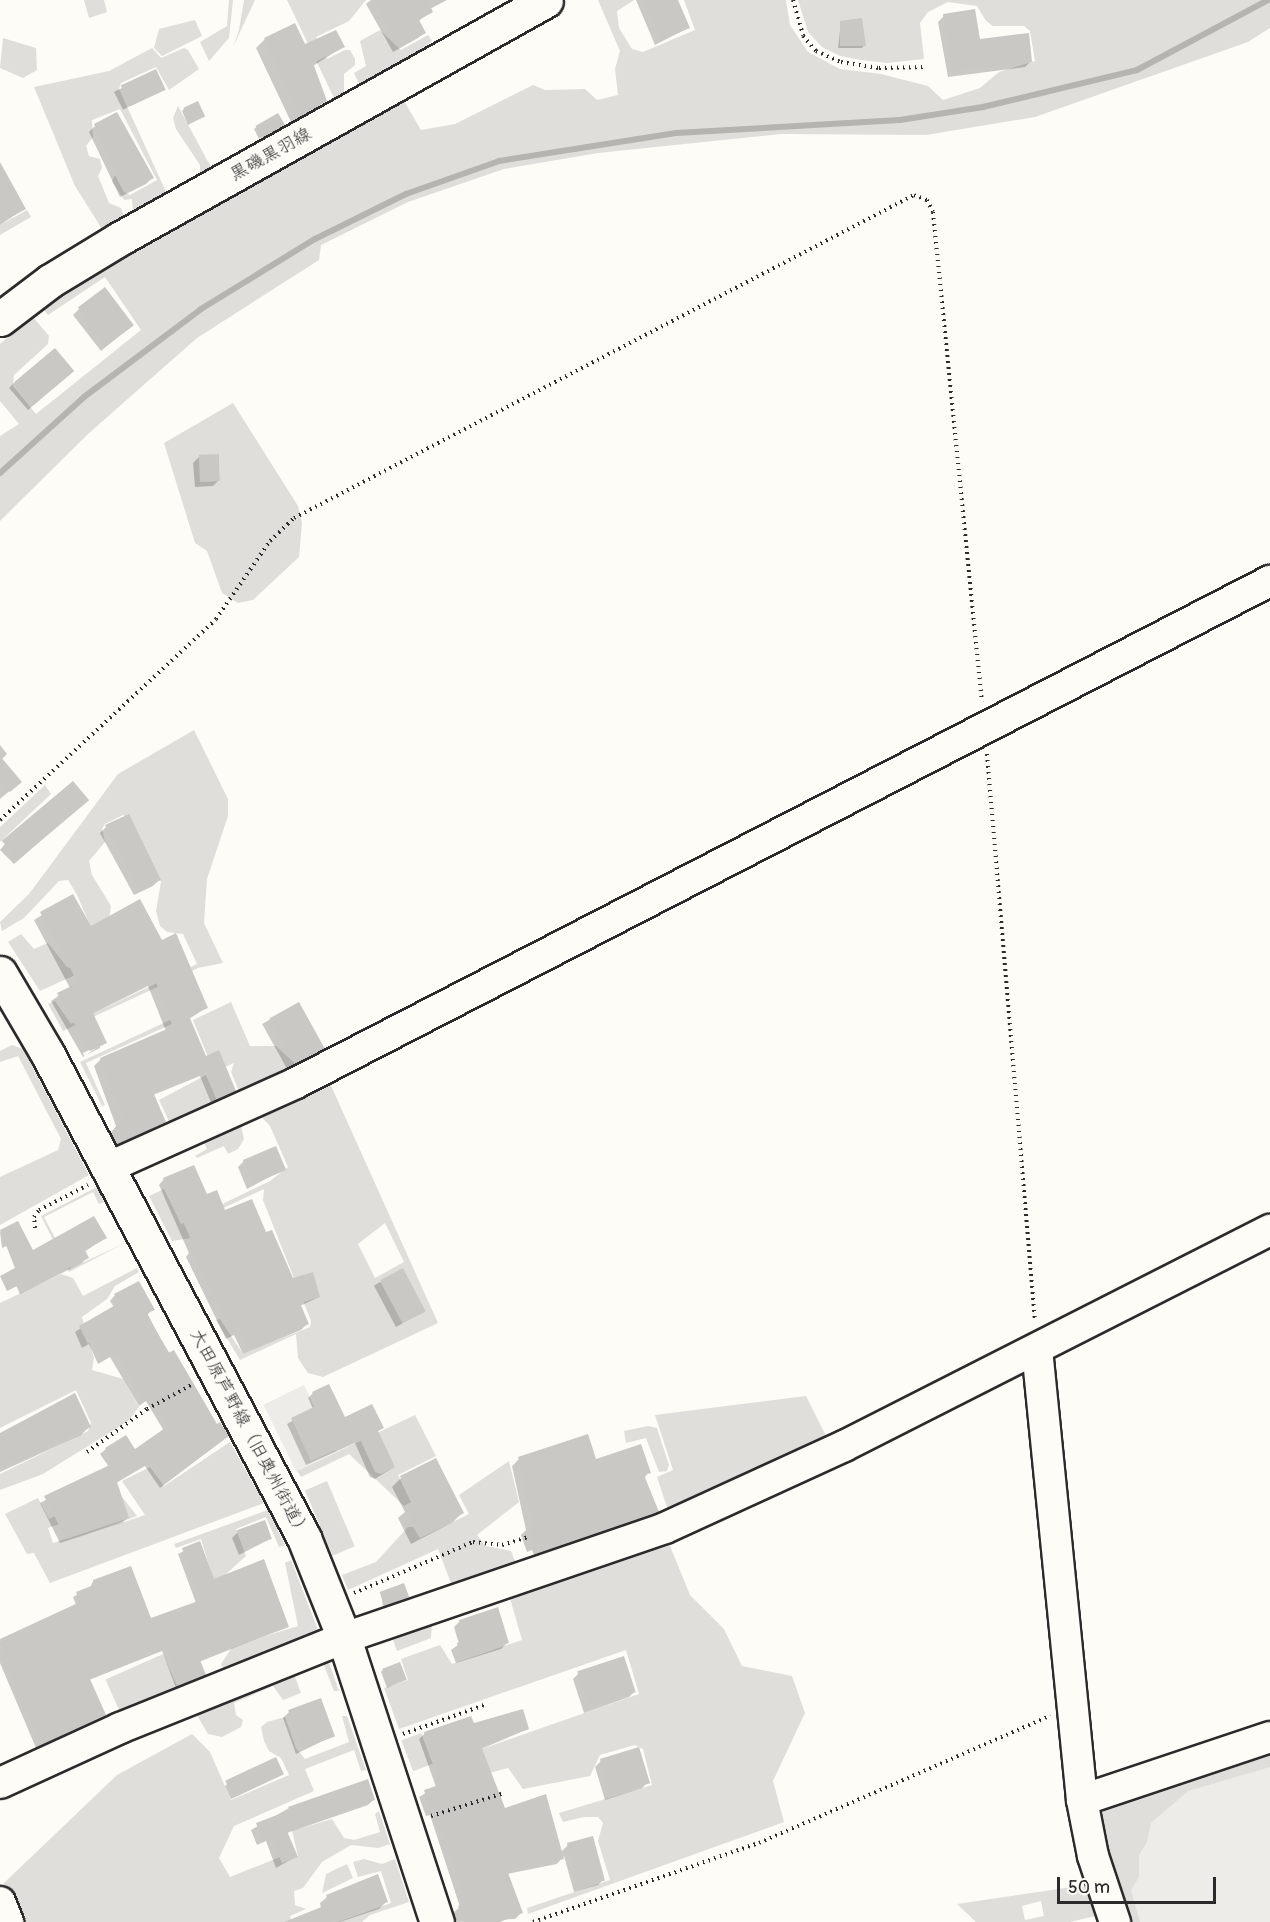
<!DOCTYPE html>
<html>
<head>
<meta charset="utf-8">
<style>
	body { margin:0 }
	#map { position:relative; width:1270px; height:1922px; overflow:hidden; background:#fdfcf7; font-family:Pangolin,"Klee One",sans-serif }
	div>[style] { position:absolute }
	.built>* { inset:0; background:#edece8; transform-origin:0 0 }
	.green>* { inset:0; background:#dfdeda; transform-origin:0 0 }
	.shadow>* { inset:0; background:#0003; transform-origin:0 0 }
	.stream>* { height:6px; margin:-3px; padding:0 3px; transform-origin:3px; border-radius:3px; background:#b5b4b1 }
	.building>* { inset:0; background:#c9c8c4; transform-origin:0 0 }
	.path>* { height:4px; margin-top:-2px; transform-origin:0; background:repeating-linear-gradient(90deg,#2b2b2b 0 1.5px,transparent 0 6px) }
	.roads { filter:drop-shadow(2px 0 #2b2b2b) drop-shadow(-2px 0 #2b2b2b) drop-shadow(0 2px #2b2b2b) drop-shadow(0 -2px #2b2b2b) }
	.minor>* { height:30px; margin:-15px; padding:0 15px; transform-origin:15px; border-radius:15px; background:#fdfcf7 }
	.major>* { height:33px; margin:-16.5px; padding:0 16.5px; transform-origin:16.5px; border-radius:16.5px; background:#fdfcf7 }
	span { translate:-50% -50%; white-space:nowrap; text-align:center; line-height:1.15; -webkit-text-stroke:4.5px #fdfcf7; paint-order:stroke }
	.street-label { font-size:18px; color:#2b2b2b }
	.scale { position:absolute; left:1057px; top:1877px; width:159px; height:27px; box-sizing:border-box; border:3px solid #2b2b2b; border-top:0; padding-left:8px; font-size:18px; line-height:21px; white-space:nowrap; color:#2b2b2b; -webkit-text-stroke:4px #fdfcf7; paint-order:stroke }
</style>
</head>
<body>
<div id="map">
	<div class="built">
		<div style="left:304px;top:1385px;width:74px;height:45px;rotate:64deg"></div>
		<div style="clip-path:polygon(1270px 1744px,1270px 1922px,1130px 1922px,1096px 1821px,1103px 1800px)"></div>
	</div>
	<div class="green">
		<div style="clip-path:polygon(84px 0,104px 0,107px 12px,89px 18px)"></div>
		<div style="clip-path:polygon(229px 0,233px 0,229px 38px,209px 61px,200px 42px,227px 26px)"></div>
		<div style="clip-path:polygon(244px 0,255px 0,233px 47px,239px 30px)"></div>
		<div style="clip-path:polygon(287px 0,366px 0,349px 21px,316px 37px,327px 59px,345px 50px,350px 50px,355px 59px,355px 65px,344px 74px,344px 94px,335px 100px)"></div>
		<div style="clip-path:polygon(598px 0,634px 0,617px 11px,619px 28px,632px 49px,643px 52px,695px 30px,684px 0,786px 0,790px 25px,808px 52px,840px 69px,881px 74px,928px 86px,943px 100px,980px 88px,999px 72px,1035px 61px,1030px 31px,1024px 26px,993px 26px,986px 21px,977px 6px,948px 2px,928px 12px,920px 23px,924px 59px,887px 63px,861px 60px,840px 56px,822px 47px,808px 32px,798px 0,1270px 0,1270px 28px,1248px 42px,1035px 117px,926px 135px,781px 134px,598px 153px,504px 169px,408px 202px,321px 245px,319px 260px,197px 338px,88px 434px,0 521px,0 436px,19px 424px,0 401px,0 344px,33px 317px,49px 336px,48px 344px,14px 375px,13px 386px,36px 414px,141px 330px,105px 277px,48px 315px,43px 309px,192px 216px,404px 101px,421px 130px,455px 124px,533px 85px,545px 90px,585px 89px,597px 100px,618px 95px,615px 69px,620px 51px)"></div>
		<div style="clip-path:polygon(195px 20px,202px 36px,162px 56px,154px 48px,159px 29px)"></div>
		<div style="clip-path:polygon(380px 30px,401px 50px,428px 35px,432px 41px,399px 65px,360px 86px,354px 73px,366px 66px,360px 41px)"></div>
		<div style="clip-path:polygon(3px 38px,36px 48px,37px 70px,23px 78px,0 68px)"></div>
		<div style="clip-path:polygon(152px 48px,161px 58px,184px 48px,188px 50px,199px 69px,169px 90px,156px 67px,121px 83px,119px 89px,167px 194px,133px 212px,132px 199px,124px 200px,112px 181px,115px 175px,124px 192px,130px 195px,157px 180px,120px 109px,92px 120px,93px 137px,86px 146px,89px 156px,100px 159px,102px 168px,98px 176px,109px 203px,121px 208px,124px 217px,102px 229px,75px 186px,34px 87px,109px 71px)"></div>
		<div style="clip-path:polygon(178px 106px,213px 171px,200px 178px,200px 165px,176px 129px,173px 118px)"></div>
		<div style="clip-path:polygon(27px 210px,31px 217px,0 235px,0 225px)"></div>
		<div style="clip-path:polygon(evenodd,233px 403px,298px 506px,302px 523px,299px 557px,253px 600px,238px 603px,222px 593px,207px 551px,195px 543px,164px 443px,233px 403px,219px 454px,220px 481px,201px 482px,199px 456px,219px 454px)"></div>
		<div style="clip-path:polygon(194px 730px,228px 799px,228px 816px,207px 879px,204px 923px,223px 963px,198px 968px,63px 1031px,48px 1004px,55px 1001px,71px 1024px,197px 964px,183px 934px,167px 932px,160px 926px,156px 911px,161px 882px,130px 820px,123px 815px,105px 824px,102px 829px,105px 842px,89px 861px,92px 875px,111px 906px,109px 920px,128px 951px,40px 991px,8px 942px,21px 934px,34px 949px,48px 943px,67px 967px,73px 969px,93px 932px,77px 895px,68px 880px,59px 881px,24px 918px,2px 931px,0 922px,29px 894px,118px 774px)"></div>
		<div style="clip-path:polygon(45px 785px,51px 794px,0 842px,0 827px)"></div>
		<div style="clip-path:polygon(evenodd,231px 1002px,250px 1046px,276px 1046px,302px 1070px,328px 1079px,438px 1323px,323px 1377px,308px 1373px,298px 1358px,296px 1334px,240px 1360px,216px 1320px,220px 1319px,243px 1354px,310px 1327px,311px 1321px,263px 1200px,264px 1189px,219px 1210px,191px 1238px,172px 1241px,149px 1196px,164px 1189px,181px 1224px,270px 1181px,288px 1167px,270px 1126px,241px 1096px,231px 1072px,234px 1063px,214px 1072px,193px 1020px,231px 1002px,385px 1223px,404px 1262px,375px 1278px,358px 1244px,385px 1223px,231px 1002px,403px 1268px,426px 1311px,403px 1324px,380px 1281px,403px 1268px)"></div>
		<div style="clip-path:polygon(170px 1020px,172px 1024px,86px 1063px,105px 1105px,102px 1106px,80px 1062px)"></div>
		<div style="clip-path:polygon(12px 1045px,23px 1049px,89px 1175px,0 1225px,0 1177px,58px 1150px,61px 1139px,18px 1056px,0 1062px,0 1051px)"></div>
		<div style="clip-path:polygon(206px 1075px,221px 1110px,173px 1130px,159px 1100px)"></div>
		<div style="clip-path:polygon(233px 1120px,241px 1126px,244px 1139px,238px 1149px,228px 1154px,224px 1146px,197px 1158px,195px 1156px,207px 1149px,200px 1135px)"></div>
		<div style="clip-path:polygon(97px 1187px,104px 1202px,99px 1204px,93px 1192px,44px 1217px,71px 1268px,123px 1244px,69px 1272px,41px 1216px)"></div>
		<div style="clip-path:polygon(137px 1268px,139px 1272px,115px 1286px,107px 1299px,82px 1317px,94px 1358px,92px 1370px,123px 1379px,139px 1407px,128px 1421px,43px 1474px,0 1490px,0 1474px,88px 1431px,91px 1423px,76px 1390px,0 1428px,0 1303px,61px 1274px,73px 1278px,83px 1296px)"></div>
		<div style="clip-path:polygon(806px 1396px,829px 1442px,669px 1513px,657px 1477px,673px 1470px,655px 1415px)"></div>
		<div style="clip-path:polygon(415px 1415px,436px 1456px,398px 1475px,411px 1502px,404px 1506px,349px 1454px,301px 1477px,297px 1471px)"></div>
		<div style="clip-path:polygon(648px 1426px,657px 1428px,669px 1465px,667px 1471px,659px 1472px,646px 1438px,626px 1443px,624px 1431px)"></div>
		<div style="clip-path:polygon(evenodd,230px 1442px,264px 1503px,50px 1583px,34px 1553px,27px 1554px,5px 1514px,38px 1498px,49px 1519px,98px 1495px,119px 1493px,137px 1516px,83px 1536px,145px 1515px,122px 1481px,150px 1467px,164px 1486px,230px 1442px,123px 1503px,128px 1518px,53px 1543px,48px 1528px,123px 1503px)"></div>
		<div style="clip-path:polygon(509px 1461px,519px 1502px,477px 1535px,486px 1546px,511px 1551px,519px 1571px,454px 1591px,438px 1549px,348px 1590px,342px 1575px,376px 1562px,408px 1527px,413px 1527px,420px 1538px,469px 1514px,459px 1495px)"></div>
		<div style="left:327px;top:1481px;width:71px;height:24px;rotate:67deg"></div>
		<div style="clip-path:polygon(268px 1510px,285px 1545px,279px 1547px,266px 1517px,236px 1529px,246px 1556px,226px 1574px,229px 1586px,216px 1590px,201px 1539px,176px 1548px,174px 1544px)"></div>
		<div style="clip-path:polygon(662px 1541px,670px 1546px,690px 1595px,724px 1629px,742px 1666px,792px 1676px,805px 1713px,773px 1781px,784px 1822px,528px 1914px,527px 1908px,610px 1880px,598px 1841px,603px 1823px,598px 1817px,584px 1817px,563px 1822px,559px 1813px,652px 1785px,643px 1749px,635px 1745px,600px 1755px,590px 1776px,523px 1789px,508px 1768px,478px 1776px,470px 1753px,639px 1694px,626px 1650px,399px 1729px,384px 1688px,408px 1680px,401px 1659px,440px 1645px,452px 1664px,522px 1640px,509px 1595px)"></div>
		<div style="clip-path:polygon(291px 1560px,320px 1635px,225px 1672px,221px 1664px,233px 1646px,298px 1626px,285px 1563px)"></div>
		<div style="clip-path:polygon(500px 1597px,501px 1601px,432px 1625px,431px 1638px,397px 1651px,391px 1634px)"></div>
		<div style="left:163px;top:1654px;width:39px;height:63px;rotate:66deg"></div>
		<div style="clip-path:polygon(327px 1657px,339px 1691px,334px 1691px,323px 1663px,294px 1674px,301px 1693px,283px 1700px,273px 1686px,234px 1703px,236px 1715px,243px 1720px,241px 1727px,222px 1737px,208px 1734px,198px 1717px,196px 1706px)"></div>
		<div style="clip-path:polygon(342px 1716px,347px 1716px,366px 1770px,361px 1771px,354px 1750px,305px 1769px,314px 1791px,234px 1826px,219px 1858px,230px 1877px,280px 1857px,282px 1863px,298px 1856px,292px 1831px,332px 1819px,344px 1838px,354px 1840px,380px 1832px,375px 1814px,379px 1811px,390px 1844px,378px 1848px,351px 1845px,322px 1862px,303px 1888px,294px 1891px,295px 1905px,306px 1909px,290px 1916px,292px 1922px,16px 1922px,4px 1883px,117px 1775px,192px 1734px,210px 1752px,231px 1800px,289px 1775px,281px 1758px,269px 1751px,264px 1741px,261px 1727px,267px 1722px,285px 1717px,296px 1748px,305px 1759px,349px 1742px)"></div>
		<div style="left:421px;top:1733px;width:33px;height:21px;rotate:69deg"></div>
		<div style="clip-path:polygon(1270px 1747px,1270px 1767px,1188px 1791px,1151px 1823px,1147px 1842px,1139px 1855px,1139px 1877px,1131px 1890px,1140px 1922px,1133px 1922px,1100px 1821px,1107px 1802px)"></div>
		<div style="clip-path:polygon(364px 1859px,382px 1864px,395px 1859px,409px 1902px,370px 1915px,362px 1922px,338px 1922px,391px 1903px,381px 1871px,358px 1877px,353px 1862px)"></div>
		<div style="clip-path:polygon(347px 1864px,353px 1878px,322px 1893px,326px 1874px)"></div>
		<div style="clip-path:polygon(evenodd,1079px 1886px,1087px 1888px,1096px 1916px,1070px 1922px,976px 1922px,957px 1904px,1079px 1886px,1041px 1901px,1044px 1916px,1025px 1920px,1022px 1906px,1041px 1901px)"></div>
	</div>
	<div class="shadow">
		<div style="clip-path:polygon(371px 0,447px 0,430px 9px,418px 22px,424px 33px,418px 38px,393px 52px,366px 4px)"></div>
		<div style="clip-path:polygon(636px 0,677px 0,688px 28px,655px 45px)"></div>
		<div style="clip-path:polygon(944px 16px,979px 41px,1031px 61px,1025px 67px,948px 77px,938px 22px)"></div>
		<div style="clip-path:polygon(841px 22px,864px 45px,862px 48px,838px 48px)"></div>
		<div style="clip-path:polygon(265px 39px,304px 46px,343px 47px,313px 66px,325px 101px,316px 109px,291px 122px,256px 48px)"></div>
		<div style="left:155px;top:71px;width:20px;height:46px;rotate:63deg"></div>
		<div style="clip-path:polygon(184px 109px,204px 116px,188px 125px,182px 111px)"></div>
		<div style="clip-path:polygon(95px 126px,152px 178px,146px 184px,120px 197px,89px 132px)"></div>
		<div style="clip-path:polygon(257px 127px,280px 127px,259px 139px,254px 129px)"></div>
		<div style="clip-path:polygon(0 172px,24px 209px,0 225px)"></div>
		<div style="clip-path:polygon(79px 309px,132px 325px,101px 351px,73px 315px)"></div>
		<div style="clip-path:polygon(66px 377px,28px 410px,9px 388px,15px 382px)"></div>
		<div style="clip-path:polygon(199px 457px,219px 480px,213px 486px,195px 487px,193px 463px)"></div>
		<div style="clip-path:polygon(0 745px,7px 754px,1px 760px,13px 788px,0 799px)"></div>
		<div style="clip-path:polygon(82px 805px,14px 864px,0 850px,5px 844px)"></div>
		<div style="clip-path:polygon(106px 827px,159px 880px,153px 886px,134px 895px,100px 833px)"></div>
		<div style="clip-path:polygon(evenodd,73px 896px,90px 928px,161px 942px,206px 1008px,189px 1019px,205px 1058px,235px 1091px,212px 1105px,200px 1076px,153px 1095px,164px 1122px,116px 1148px,110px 1134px,116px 1126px,94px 1066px,101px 1059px,166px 1031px,148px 986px,92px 1014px,105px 1042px,83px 1057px,51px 1001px,70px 988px,34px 920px,73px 896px,100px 1045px,100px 1048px,84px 1056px,83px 1053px,100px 1045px)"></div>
		<div style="left:298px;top:1004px;width:51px;height:41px;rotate:61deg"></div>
		<div style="clip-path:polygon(244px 1161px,284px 1169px,247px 1189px,238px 1167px)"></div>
		<div style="clip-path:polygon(164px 1179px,206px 1196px,225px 1212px,265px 1234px,292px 1280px,319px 1297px,300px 1306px,307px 1324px,301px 1330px,243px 1354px,234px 1335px,226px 1339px,186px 1257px,189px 1253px,159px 1185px)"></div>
		<div style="clip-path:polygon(18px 1223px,22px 1239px,2px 1248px,0 1232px)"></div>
		<div style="clip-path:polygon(105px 1238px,84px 1252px,87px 1257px,82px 1263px,20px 1294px,14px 1281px)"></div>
		<div style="left:403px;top:1270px;width:47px;height:33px;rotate:62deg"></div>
		<div style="clip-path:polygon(115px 1295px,153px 1309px,147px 1315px,221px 1441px,160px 1488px,145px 1466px,116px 1483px,127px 1518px,122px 1523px,60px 1543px,40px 1503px,109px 1467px,100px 1454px,106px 1449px,135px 1452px,164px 1431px,146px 1401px,139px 1406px,110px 1357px,98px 1364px,89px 1344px,82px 1348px,75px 1332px,114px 1307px,110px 1301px)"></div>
		<div style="clip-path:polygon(313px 1393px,344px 1419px,382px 1428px,377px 1432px,394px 1467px,375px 1479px,370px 1477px,355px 1443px,306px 1465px,287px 1424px,313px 1409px,308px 1398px)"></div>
		<div style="clip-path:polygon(89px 1427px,81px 1435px,0 1472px,0 1436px)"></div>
		<div style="clip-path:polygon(519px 1459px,595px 1461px,649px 1472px,644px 1478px,657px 1511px,650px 1518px,535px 1558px,532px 1550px,527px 1552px,521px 1535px,526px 1530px,512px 1466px)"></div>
		<div style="clip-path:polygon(401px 1478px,462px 1513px,453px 1522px,411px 1544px,398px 1518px,405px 1512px,392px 1487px)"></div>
		<div style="clip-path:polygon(238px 1532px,270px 1539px,239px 1555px,232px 1538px)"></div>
		<div style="clip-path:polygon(200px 1543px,213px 1580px,288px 1626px,199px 1662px,204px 1675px,176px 1688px,162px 1651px,89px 1680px,104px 1715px,36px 1748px,0 1663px,0 1641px,76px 1605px,73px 1597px,90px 1588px,93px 1581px,150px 1620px,196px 1603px,178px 1554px)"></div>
		<div style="clip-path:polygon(381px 1593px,407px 1597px,383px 1607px)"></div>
		<div style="clip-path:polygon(460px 1621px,507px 1643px,501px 1649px,456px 1663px,451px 1650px,459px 1644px,454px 1627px)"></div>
		<div style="clip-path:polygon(383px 1670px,405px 1679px,387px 1688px,381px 1672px)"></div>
		<div style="clip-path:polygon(579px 1673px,635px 1691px,629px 1697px,584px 1713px,573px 1679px)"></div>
		<div style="clip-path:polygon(289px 1712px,333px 1736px,296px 1754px,283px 1718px)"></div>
		<div style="clip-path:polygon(473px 1725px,528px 1729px,481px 1749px,504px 1810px,561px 1852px,568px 1845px,603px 1880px,598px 1885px,574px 1892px,564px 1856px,557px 1864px,507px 1874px,521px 1913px,515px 1919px,457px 1922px,453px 1913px,460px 1907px,430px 1815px,426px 1816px,419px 1797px,436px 1787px,419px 1739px,425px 1733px)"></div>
		<div style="clip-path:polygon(601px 1761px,648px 1782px,642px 1788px,605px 1800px,595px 1767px)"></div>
		<div style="clip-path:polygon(279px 1776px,231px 1799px,225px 1786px,227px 1784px)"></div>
		<div style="clip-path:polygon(373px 1800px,368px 1805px,287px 1833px,297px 1856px,276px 1868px,266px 1841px,257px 1845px,251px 1830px,289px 1808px)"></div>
		<div style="clip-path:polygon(327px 1897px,386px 1902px,379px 1909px,340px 1922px,289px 1922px,321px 1908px,320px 1903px)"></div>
	</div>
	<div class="stream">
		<div style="left:0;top:473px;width:113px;rotate:-42.1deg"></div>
		<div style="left:84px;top:397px;width:146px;rotate:-36.9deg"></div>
		<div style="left:201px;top:309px;width:134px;rotate:-31.6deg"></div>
		<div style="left:315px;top:239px;width:102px;rotate:-26.3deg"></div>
		<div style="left:406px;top:194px;width:99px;rotate:-19.5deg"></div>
		<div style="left:499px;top:161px;width:179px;rotate:-9deg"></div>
		<div style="left:676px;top:133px;width:224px;rotate:-3.3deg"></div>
		<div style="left:900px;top:120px;width:84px;rotate:-8.9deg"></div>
		<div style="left:983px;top:107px;width:158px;rotate:-13.5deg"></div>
		<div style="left:1137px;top:70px;width:149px;rotate:-28.1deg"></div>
	</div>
	<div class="building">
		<div style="clip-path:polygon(373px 0,427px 0,433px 12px,419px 20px,426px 33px,399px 48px)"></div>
		<div style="clip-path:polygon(644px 0,678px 0,690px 28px,661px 40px)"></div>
		<div style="clip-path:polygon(975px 9px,980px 39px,1029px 33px,1032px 62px,953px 71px,943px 14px)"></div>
		<div style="clip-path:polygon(862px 18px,866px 46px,840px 46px,840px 21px)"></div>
		<div style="clip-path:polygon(295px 23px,305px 44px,336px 30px,345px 47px,313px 63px,327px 101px,299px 114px,264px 38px)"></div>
		<div style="left:156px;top:69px;width:23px;height:39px;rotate:65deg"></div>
		<div style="left:198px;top:101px;width:17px;height:16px;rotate:65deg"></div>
		<div style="clip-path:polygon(117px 112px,154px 178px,127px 192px,94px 124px)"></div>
		<div style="left:278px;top:113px;width:14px;height:26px;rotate:60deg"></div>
		<div style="clip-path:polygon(0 162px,26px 209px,0 223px)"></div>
		<div style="left:105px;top:287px;width:48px;height:34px;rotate:53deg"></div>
		<div style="left:55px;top:348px;width:30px;height:53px;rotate:50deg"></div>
		<div style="left:219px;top:454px;width:27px;height:20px;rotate:88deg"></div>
		<div style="clip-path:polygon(0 756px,22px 782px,10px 792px,0 781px)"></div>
		<div style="left:73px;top:781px;width:25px;height:93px;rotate:50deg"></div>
		<div style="clip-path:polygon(129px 814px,161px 880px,141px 890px,105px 825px)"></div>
		<div style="clip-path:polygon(73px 894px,91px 926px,140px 899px,162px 940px,176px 933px,208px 1008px,189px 1016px,206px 1056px,219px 1050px,236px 1091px,219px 1099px,207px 1070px,153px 1092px,166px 1122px,123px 1142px,116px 1126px,123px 1122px,123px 1118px,100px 1058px,174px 1026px,155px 980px,152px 981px,92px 1011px,107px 1043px,90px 1051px,57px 993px,78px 983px,40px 912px)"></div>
		<div style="left:299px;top:1002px;width:54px;height:34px;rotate:61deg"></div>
		<div style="left:276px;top:1146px;width:26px;height:36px;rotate:67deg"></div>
		<div style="clip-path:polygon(194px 1165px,207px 1194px,217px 1190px,225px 1210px,252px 1199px,266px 1232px,272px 1230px,293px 1278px,313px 1272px,320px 1297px,300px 1303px,309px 1324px,249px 1350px,239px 1331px,232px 1334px,190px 1250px,195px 1248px,163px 1178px)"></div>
		<div style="clip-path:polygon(94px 1216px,107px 1238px,85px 1250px,89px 1258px,27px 1289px,23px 1283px,7px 1291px,0 1276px,15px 1268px,0 1230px,18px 1221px,33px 1250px)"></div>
		<div style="left:403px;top:1268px;width:49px;height:26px;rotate:62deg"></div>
		<div style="clip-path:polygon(139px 1281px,155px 1310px,147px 1313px,168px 1353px,174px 1350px,217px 1424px,220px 1422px,229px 1436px,166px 1483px,151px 1461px,117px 1482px,129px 1518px,66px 1539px,44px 1496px,114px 1463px,105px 1448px,126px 1435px,135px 1449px,168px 1426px,152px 1397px,144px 1402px,116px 1353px,103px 1360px,94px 1340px,88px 1344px,79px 1326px,119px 1303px,114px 1294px)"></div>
		<div style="clip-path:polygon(329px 1384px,345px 1417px,372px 1404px,384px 1428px,378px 1431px,395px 1467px,381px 1474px,375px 1472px,360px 1439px,311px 1461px,291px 1418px,318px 1405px,312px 1392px)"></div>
		<div style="clip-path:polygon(75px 1393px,91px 1427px,17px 1462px,16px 1459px,0 1466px,0 1433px)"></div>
		<div style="clip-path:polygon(588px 1434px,596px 1459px,641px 1444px,651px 1473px,644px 1475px,659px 1512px,542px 1552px,539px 1544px,534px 1546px,528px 1526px,533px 1525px,518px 1457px)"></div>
		<div style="clip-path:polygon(436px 1458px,464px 1513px,421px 1536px,406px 1508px,414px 1504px,400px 1476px)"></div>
		<div style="left:265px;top:1520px;width:20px;height:30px;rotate:70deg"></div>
		<div style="clip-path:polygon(200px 1541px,214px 1579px,264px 1559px,289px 1627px,200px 1660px,206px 1675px,180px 1685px,166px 1648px,90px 1679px,106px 1715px,41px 1745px,4px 1661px,0 1639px,80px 1602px,76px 1592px,94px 1585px,93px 1580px,131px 1566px,151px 1618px,201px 1600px,182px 1548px)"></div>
		<div style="left:404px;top:1583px;width:15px;height:26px;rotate:70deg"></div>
		<div style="clip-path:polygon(498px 1607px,509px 1643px,462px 1658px,457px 1643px,465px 1640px,459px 1620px)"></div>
		<div style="left:624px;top:1656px;width:38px;height:49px;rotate:72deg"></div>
		<div style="left:400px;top:1662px;width:19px;height:19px;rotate:69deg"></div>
		<div style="left:321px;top:1698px;width:41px;height:35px;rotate:70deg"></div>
		<div style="clip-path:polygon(523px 1709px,529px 1729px,481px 1746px,505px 1808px,546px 1794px,564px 1859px,507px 1870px,523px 1913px,500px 1922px,464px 1922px,458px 1906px,466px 1903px,436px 1810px,431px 1812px,424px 1790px,442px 1784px,424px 1732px,471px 1716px,474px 1723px)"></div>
		<div style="left:639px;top:1747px;width:38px;height:41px;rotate:73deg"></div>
		<div style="left:276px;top:1757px;width:19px;height:56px;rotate:65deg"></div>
		<div style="clip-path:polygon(368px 1779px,375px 1800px,287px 1831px,298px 1857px,282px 1863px,271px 1837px,262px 1840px,256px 1823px,290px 1810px,288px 1807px)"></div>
		<div style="left:593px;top:1836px;width:46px;height:27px;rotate:75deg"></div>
		<div style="clip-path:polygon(378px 1874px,388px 1902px,330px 1922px,284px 1922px,329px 1904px,326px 1895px)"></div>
	</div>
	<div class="path">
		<div style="left:793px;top:0;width:37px;rotate:74deg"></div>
		<div style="left:803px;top:36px;width:20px;rotate:49deg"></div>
		<div style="left:816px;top:51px;width:27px;rotate:24deg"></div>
		<div style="left:841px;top:62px;width:38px;rotate:9deg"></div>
		<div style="left:879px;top:68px;width:46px;rotate:-1.2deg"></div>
		<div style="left:987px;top:754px;width:569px;rotate:85.16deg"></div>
		<div style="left:0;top:820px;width:295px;rotate:-42.9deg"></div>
		<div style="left:216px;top:619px;width:95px;rotate:-55.3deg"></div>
		<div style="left:270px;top:541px;width:33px;rotate:-44deg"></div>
		<div style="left:294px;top:518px;width:699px;rotate:-27.52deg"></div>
		<div style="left:914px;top:195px;width:14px;rotate:21deg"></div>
		<div style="left:927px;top:200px;width:13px;rotate:63deg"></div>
		<div style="left:933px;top:212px;width:492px;rotate:84.3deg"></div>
		<div style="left:35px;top:1228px;width:11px;rotate:-95deg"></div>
		<div style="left:34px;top:1217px;width:9px;rotate:-54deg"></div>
		<div style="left:39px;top:1210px;width:55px;rotate:-27deg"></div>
		<div style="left:87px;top:1452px;width:74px;rotate:-35.6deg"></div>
		<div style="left:147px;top:1409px;width:52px;rotate:-28.5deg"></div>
		<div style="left:354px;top:1593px;width:129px;rotate:-23.2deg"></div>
		<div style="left:473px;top:1542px;width:29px;rotate:6deg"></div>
		<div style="left:502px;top:1545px;width:27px;rotate:-17deg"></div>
		<div style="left:403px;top:1734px;width:86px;rotate:-19.7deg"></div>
		<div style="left:431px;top:1816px;width:77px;rotate:-17.5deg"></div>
		<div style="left:533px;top:1922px;width:239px;rotate:-19.3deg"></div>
		<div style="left:759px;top:1843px;width:318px;rotate:-23.6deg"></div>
	</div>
	<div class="roads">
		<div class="minor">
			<div style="left:107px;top:1168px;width:207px;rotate:-24.2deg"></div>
			<div style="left:296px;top:1083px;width:1096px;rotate:-27.27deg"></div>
			<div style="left:1037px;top:1349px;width:453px;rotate:84.3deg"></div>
			<div style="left:1082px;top:1800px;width:57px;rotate:78.9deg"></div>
			<div style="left:1093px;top:1856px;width:70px;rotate:71.6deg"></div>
			<div style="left:0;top:1783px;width:132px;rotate:-24.6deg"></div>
			<div style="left:120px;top:1728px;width:241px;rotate:-21.9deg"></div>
			<div style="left:344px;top:1638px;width:339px;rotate:-18.9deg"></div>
			<div style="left:665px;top:1528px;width:197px;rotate:-24.6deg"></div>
			<div style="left:844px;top:1446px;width:478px;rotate:-26.9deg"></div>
			<div style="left:1082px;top:1800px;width:198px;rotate:-18.5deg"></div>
			<div style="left:0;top:1902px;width:22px;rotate:68deg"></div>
		</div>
		<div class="major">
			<div style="left:0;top:319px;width:63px;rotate:-37.2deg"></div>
			<div style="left:50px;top:281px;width:81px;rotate:-31.3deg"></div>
			<div style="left:119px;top:239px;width:489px;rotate:-29.2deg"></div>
			<div style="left:0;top:973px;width:93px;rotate:59.6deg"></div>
			<div style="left:47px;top:1053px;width:549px;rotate:62.08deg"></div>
			<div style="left:304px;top:1538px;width:108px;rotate:68.2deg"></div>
			<div style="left:344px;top:1638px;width:299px;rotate:71.9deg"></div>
		</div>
	</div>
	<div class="street-label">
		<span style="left:271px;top:155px;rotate:-29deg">黒磯黒羽線</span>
		<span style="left:249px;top:1434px;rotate:62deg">大田原芦野線（旧奥州街道）</span>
	</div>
	<div class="scale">50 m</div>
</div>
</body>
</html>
